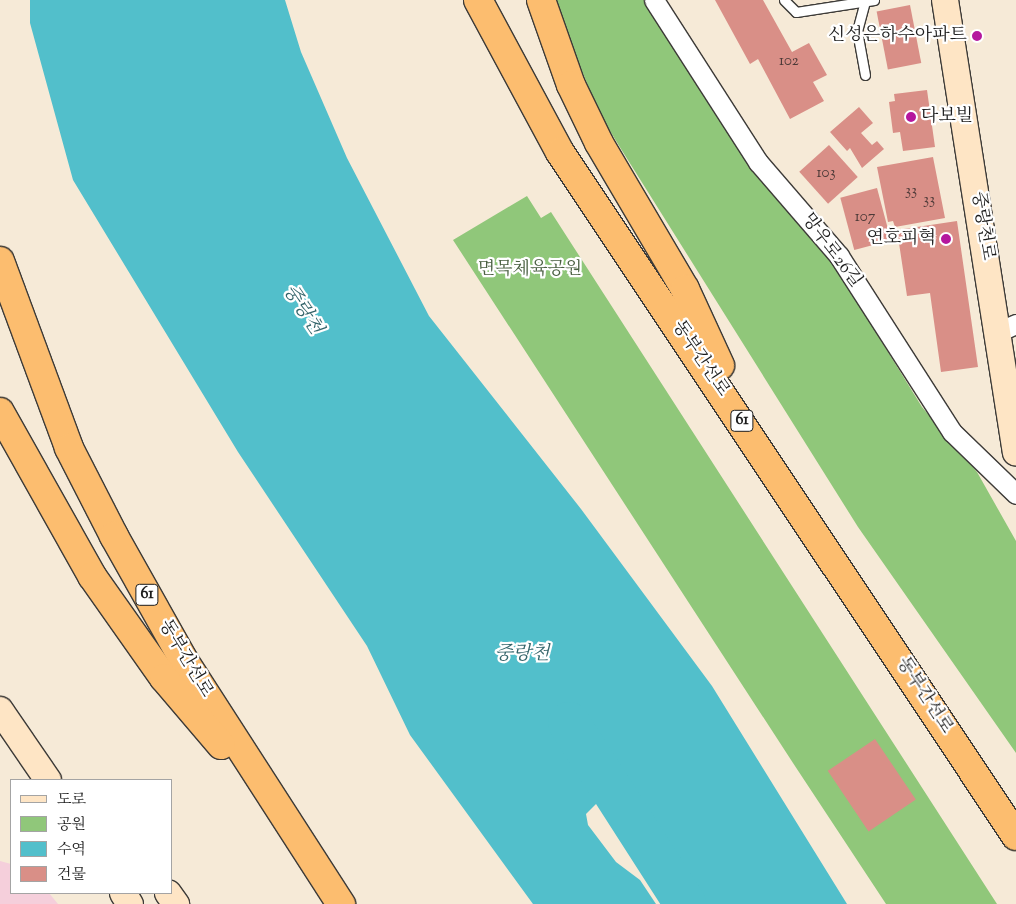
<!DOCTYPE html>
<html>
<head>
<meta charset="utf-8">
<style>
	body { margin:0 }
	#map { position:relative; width:1016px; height:904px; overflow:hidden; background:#f6ead7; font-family:"Sorts Mill Goudy","Noto Serif KR",serif }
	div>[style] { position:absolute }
	.built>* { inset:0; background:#f5cfdb }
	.green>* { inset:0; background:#90c77a }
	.water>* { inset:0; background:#52bfcb }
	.river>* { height:42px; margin:-21px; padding:0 21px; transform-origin:21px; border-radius:21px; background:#52bfcb }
	.building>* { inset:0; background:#d98f87; transform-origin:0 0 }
	.roads { filter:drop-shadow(1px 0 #3d3b38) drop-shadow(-1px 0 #3d3b38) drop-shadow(0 1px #3d3b38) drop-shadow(0 -1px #3d3b38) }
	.lane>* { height:9px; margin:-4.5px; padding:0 4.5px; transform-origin:4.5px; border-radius:4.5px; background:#fff }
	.street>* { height:19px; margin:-9.5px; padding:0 9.5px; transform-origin:9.5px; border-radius:9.5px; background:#fff }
	.secondary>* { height:26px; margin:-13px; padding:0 13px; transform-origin:13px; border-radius:13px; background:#fee5c5 }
	.highway>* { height:28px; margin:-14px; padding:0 14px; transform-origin:14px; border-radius:14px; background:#fcbd6f }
	.dots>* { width:14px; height:14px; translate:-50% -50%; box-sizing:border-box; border:2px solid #fff; border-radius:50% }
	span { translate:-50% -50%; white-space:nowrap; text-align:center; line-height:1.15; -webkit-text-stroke:4.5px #fff; paint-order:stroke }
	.number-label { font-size:15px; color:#4b3937 }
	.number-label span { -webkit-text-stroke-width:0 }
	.shield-label span { padding:1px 4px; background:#fff; border:1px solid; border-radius:4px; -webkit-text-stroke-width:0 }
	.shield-label { font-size:16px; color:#1c1c1c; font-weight:700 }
	.poi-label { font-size:18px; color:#1c1c1c }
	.right { translate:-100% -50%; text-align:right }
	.left { translate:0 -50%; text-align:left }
	.street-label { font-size:18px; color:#1c1c1c }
	.park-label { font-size:18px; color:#4a6042 }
	.water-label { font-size:19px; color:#34656b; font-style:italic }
	.legend { position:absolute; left:10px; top:779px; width:162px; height:115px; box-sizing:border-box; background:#fff; border:1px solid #a4a4a4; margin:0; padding:6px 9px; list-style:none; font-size:15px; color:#1c1c1c }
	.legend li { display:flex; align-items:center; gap:10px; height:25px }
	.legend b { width:25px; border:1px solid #a4a4a4 }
</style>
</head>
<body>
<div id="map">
	<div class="built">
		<div style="clip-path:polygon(0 861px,11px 864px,11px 893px,49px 893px,58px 904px,0 904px)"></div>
	</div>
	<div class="green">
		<div style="clip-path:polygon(553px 0,644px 0,743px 154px,835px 266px,922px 407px,977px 472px,1016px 541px,1016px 753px,858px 527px,621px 149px,599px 113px)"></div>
		<div style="clip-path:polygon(527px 196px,541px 218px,551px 212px,997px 904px,886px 904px,793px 763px,453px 240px)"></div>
	</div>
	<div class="water">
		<div style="clip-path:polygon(30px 0,285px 0,301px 52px,347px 158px,429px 316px,581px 509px,712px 686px,847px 904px,674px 904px,634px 822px,632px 803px,602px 769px,596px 775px,603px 797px,586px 814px,588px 825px,616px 862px,640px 880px,656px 904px,533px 904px,410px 735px,367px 646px,238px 452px,73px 180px,30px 23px)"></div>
	</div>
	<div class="river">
		<div style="left:569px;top:723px;width:215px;rotate:57.3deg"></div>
	</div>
	<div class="building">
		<div style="clip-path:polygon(715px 0,763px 0,792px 52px,809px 43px,827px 75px,813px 82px,824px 101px,790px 119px,758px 59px,750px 64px)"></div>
		<div style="left:910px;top:5px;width:59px;height:34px;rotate:79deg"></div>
		<div style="clip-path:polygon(927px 90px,935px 147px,903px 151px,900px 132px,893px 133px,889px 102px,895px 101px,894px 94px)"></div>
		<div style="clip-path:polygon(859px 107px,873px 123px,861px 133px,872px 145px,877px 141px,884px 149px,862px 168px,850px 148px,847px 151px,830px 132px)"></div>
		<div style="left:829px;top:145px;width:43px;height:40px;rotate:48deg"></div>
		<div style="clip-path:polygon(933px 157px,945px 218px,895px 227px,893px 221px,888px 222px,877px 167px)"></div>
		<div style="left:877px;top:188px;width:54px;height:38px;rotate:75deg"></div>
		<div style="clip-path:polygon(957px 221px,978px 367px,941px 372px,930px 293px,907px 296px,897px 230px)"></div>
		<div style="left:875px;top:739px;width:73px;height:57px;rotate:56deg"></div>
	</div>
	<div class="roads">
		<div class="lane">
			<div style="left:784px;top:0;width:17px;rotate:45deg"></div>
			<div style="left:796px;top:12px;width:79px;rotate:-8.7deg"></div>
			<div style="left:865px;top:75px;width:45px;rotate:-100.3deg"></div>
			<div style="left:857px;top:31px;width:30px;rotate:-75deg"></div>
		</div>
		<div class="street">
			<div style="left:654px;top:0;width:193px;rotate:57.3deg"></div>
			<div style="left:758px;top:162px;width:124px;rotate:49.2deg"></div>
			<div style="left:839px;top:256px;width:209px;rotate:57.3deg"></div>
			<div style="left:952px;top:432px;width:89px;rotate:44.1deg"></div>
			<div style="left:1000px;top:331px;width:17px;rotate:-24deg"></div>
		</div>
		<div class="secondary">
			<div style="left:945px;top:0;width:458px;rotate:81.1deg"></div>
			<div style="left:0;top:710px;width:85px;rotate:55.6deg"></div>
			<div style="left:123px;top:893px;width:13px;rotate:58deg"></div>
			<div style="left:168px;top:893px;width:14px;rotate:54deg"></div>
		</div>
		<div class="highway">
			<div style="left:478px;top:0;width:173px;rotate:61.7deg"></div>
			<div style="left:560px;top:152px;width:822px;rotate:56.31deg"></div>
			<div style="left:541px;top:0;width:90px;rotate:70.6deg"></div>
			<div style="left:571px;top:85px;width:64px;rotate:64.2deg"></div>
			<div style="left:599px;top:143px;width:169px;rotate:59.5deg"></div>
			<div style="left:685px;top:289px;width:84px;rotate:65.3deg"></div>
			<div style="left:0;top:261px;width:199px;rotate:69.7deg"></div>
			<div style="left:69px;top:448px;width:99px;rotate:62.9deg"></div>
			<div style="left:114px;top:536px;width:141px;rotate:60.7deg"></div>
			<div style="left:183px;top:659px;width:292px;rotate:57.2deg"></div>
			<div style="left:0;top:412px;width:188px;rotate:60.7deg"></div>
			<div style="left:92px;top:576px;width:125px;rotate:54.8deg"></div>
			<div style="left:164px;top:678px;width:88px;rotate:49.6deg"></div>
		</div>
	</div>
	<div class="dots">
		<div style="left:977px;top:36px;background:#b5179e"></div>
		<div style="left:911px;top:117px;background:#b5179e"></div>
		<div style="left:946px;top:239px;background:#b5179e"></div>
	</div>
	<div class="number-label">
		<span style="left:789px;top:62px">102</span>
		<span style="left:826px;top:174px">103</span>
		<span style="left:911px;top:192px">33</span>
		<span style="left:929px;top:201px">33</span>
		<span style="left:865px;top:218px">107</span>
	</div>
	<div class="shield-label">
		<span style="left:742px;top:421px">61</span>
		<span style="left:147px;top:595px">61</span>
	</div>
	<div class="poi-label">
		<span class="right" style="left:967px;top:36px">신성은하수아파트</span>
		<span class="left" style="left:921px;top:117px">다보빌</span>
		<span class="right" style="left:936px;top:239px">연호피혁</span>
	</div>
	<div class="street-label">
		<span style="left:982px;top:226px;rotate:81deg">중랑천로</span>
		<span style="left:831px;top:251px;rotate:53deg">망우로26길</span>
		<span style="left:700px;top:359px;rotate:56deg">동부간선로</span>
		<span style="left:185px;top:659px;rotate:59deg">동부간선로</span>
		<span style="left:924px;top:696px;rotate:57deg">동부간선로</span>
	</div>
	<div class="park-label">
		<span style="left:530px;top:270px">면목체육공원</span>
	</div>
	<div class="water-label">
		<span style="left:302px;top:310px;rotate:57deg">중랑천</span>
		<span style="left:522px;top:655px">중랑천</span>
	</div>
	<ul class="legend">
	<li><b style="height:6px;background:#fee5c5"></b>도로</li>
	<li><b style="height:14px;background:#90c77a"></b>공원</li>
	<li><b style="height:14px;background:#52bfcb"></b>수역</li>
	<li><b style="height:14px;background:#d98f87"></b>건물</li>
	</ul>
</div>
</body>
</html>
